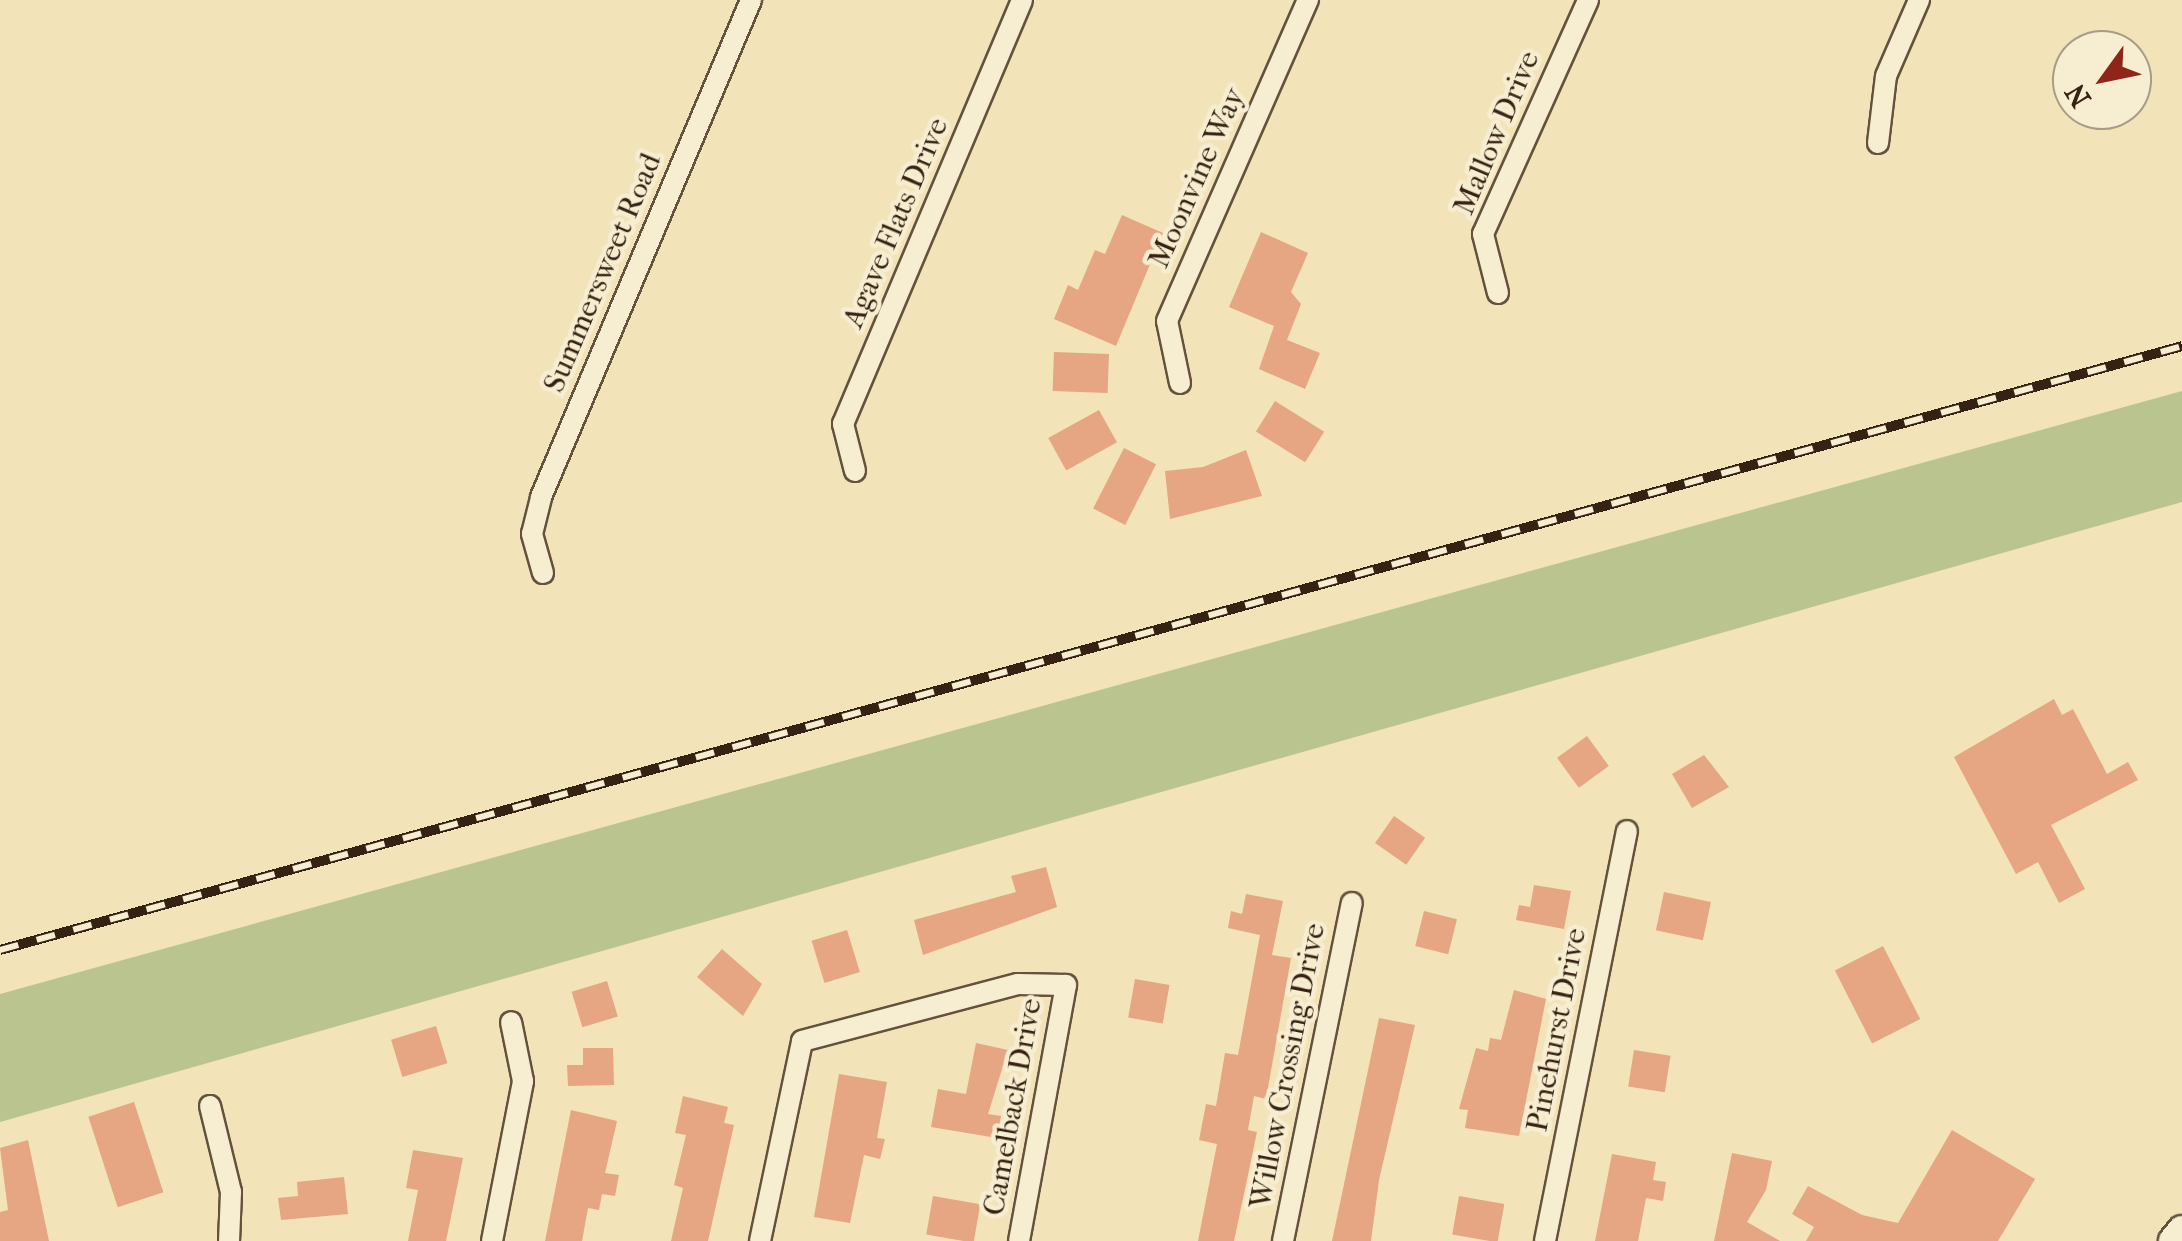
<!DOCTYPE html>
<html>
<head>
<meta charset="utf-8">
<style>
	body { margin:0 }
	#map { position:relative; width:2182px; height:1241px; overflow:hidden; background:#f2e3b8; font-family:"IM FELL French Canon",serif }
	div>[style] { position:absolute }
	.green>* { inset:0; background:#bac48f }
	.building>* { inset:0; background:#e6a583; transform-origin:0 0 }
	.roads { filter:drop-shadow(2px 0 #64523c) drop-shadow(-2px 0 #64523c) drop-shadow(0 2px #64523c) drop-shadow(0 -2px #64523c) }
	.street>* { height:20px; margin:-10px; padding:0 10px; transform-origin:10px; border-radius:10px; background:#f7edd1 }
	.secondary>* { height:28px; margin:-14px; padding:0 14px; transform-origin:14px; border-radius:14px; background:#f7edd1 }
	.rail>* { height:10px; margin-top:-5px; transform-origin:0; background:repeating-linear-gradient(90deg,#f7edd1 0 19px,#352212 0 38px); box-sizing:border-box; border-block:2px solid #352212 }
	span { translate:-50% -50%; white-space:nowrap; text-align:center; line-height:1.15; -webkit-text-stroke:9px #f7edd1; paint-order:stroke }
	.street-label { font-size:30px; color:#352212 }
	.north { position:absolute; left:2052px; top:30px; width:100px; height:100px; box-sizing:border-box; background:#f7edd1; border:2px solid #a99c85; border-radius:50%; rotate:237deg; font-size:28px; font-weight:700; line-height:40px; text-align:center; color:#352212 }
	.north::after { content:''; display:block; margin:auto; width:35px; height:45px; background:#8f2418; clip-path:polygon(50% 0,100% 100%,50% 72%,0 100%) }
</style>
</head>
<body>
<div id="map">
	<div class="green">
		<div style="clip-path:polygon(2182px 391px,2182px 502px,0 1122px,0 994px)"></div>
	</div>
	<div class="building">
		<div style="clip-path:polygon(1122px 215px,1163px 233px,1116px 346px,1054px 319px,1068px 285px,1078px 290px,1095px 250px,1105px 254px)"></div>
		<div style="clip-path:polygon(1261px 232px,1308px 253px,1291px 292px,1301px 304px,1287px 340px,1320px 353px,1305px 389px,1259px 369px,1274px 326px,1229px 307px)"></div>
		<div style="left:1054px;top:352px;width:55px;height:39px;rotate:2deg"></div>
		<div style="left:1275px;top:401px;width:58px;height:36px;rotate:32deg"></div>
		<div style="left:1099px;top:410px;width:37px;height:58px;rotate:61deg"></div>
		<div style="left:1124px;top:448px;width:36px;height:68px;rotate:27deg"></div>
		<div style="clip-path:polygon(1246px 450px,1262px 496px,1170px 519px,1165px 471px,1203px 467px)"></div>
		<div style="clip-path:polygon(2054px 699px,2062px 715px,2073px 709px,2107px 774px,2128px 762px,2138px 780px,2051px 825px,2085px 889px,2059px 903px,2038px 862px,2016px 874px,1954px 757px)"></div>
		<div style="left:1587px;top:736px;width:37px;height:37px;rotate:54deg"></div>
		<div style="clip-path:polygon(1704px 755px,1729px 787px,1692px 808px,1672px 774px)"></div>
		<div style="left:1394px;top:816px;width:38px;height:33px;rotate:35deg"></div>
		<div style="clip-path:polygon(1046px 867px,1057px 907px,923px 955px,914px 920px,1016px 892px,1011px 876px)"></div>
		<div style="clip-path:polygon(1534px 885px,1571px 891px,1564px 929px,1516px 920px,1519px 905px,1530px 907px)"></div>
		<div style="left:1664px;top:892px;width:48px;height:39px;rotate:12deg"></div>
		<div style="clip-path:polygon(1246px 894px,1283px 901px,1272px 955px,1291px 958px,1266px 1099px,1254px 1096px,1248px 1130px,1257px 1132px,1234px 1241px,1198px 1241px,1217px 1144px,1199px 1140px,1206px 1104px,1216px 1106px,1225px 1053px,1238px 1055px,1260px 935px,1228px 928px,1231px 911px,1242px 914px)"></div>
		<div style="left:1424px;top:911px;width:34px;height:36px;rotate:14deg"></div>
		<div style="left:847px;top:930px;width:44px;height:37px;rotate:73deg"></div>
		<div style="left:1883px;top:946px;width:82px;height:54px;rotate:63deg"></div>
		<div style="clip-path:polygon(722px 949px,762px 984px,743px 1016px,697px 977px)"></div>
		<div style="left:1135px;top:979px;width:35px;height:39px;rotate:10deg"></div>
		<div style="left:607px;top:981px;width:37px;height:37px;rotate:73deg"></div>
		<div style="clip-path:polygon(1514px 990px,1546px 999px,1519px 1136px,1465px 1128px,1468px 1110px,1459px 1109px,1476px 1048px,1488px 1051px,1490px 1038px,1501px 1040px)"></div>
		<div style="clip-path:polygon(1379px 1018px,1415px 1025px,1379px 1180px,1371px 1241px,1332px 1241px)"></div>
		<div style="left:436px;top:1026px;width:39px;height:47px;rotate:73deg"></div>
		<div style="clip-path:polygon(976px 1043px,1008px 1050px,988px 1114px,1001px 1116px,997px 1138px,931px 1127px,938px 1089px,966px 1094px)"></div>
		<div style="clip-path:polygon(583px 1048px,613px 1048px,614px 1085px,568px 1086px,567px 1065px,583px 1065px)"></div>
		<div style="left:1634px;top:1050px;width:37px;height:37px;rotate:9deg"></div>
		<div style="clip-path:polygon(839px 1074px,887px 1082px,877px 1138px,885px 1139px,880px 1159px,864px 1155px,850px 1223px,814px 1217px)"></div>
		<div style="clip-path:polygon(683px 1096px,728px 1107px,724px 1123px,734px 1125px,708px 1241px,671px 1241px,683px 1188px,674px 1185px,686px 1135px,675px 1133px)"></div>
		<div style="left:134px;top:1102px;width:95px;height:48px;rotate:72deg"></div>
		<div style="clip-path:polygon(571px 1110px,617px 1121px,605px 1173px,619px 1175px,615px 1196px,602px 1194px,599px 1210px,588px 1208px,582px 1241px,545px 1241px)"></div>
		<div style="clip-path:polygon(1952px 1130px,2035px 1179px,1998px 1241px,1806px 1241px,1814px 1227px,1792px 1214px,1808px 1186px,1862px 1215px,1898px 1223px)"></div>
		<div style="clip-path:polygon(28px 1140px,49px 1241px,0 1241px,0 1212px,8px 1210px,0 1148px)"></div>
		<div style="clip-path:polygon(413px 1150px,463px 1158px,446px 1241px,408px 1241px,418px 1190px,406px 1188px)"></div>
		<div style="clip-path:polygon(1732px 1153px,1772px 1161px,1766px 1190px,1747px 1222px,1780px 1241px,1714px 1241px)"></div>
		<div style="clip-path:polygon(1612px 1154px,1656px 1162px,1653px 1180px,1666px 1182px,1663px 1201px,1646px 1198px,1638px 1241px,1595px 1241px)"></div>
		<div style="clip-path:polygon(344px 1177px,348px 1214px,281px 1220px,278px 1198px,298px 1196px,297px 1182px)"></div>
		<div style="left:933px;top:1196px;width:48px;height:39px;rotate:10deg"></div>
		<div style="left:1459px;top:1196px;width:46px;height:39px;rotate:10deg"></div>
	</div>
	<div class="roads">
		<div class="street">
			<div style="left:1878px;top:143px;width:67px;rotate:-83.2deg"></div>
			<div style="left:1886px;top:76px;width:83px;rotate:-66.5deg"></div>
			<div style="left:1498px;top:293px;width:61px;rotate:-104.3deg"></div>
			<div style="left:1483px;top:234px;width:256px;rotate:-65.8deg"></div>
			<div style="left:1180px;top:383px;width:63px;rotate:-101.8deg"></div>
			<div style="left:1167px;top:321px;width:351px;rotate:-66.3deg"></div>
			<div style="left:855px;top:471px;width:49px;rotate:-104.3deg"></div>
			<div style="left:843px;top:424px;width:460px;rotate:-67.1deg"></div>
			<div style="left:543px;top:573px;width:41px;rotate:-105.8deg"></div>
			<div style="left:532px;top:534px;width:38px;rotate:-76deg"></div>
			<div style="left:541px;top:497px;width:540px;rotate:-67.09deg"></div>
			<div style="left:210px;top:1106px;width:89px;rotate:76.3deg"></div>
			<div style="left:231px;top:1192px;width:49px;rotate:92.3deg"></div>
			<div style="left:492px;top:1241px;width:163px;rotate:-79deg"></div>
			<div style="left:523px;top:1081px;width:60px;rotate:-101.5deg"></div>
			<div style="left:760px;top:1241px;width:204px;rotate:-78.1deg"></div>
			<div style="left:802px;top:1041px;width:223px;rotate:-14.8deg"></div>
			<div style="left:1018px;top:984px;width:48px;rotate:1.2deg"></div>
			<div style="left:1066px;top:985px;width:260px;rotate:100.4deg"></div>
			<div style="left:1283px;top:1241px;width:345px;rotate:-78.5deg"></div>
			<div style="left:1545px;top:1241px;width:418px;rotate:-78.7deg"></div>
		</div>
		<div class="secondary">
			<div style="left:2173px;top:1241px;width:14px;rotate:-51deg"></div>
		</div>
	</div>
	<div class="rail">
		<div style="left:0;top:950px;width:2264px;rotate:-15.47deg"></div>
	</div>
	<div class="street-label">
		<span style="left:1497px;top:133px;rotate:-67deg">Mallow Drive</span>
		<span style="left:1197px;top:178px;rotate:-66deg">Moonvine Way</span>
		<span style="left:896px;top:223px;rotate:-67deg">Agave Flats Drive</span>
		<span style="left:603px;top:273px;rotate:-67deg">Summersweet Road</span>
		<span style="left:1557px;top:1030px;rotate:-79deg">Pinehurst Drive</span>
		<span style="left:1288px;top:1066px;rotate:-79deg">Willow Crossing Drive</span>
		<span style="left:1013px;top:1107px;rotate:-80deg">Camelback Drive</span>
	</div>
	<div class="north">N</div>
</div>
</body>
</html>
